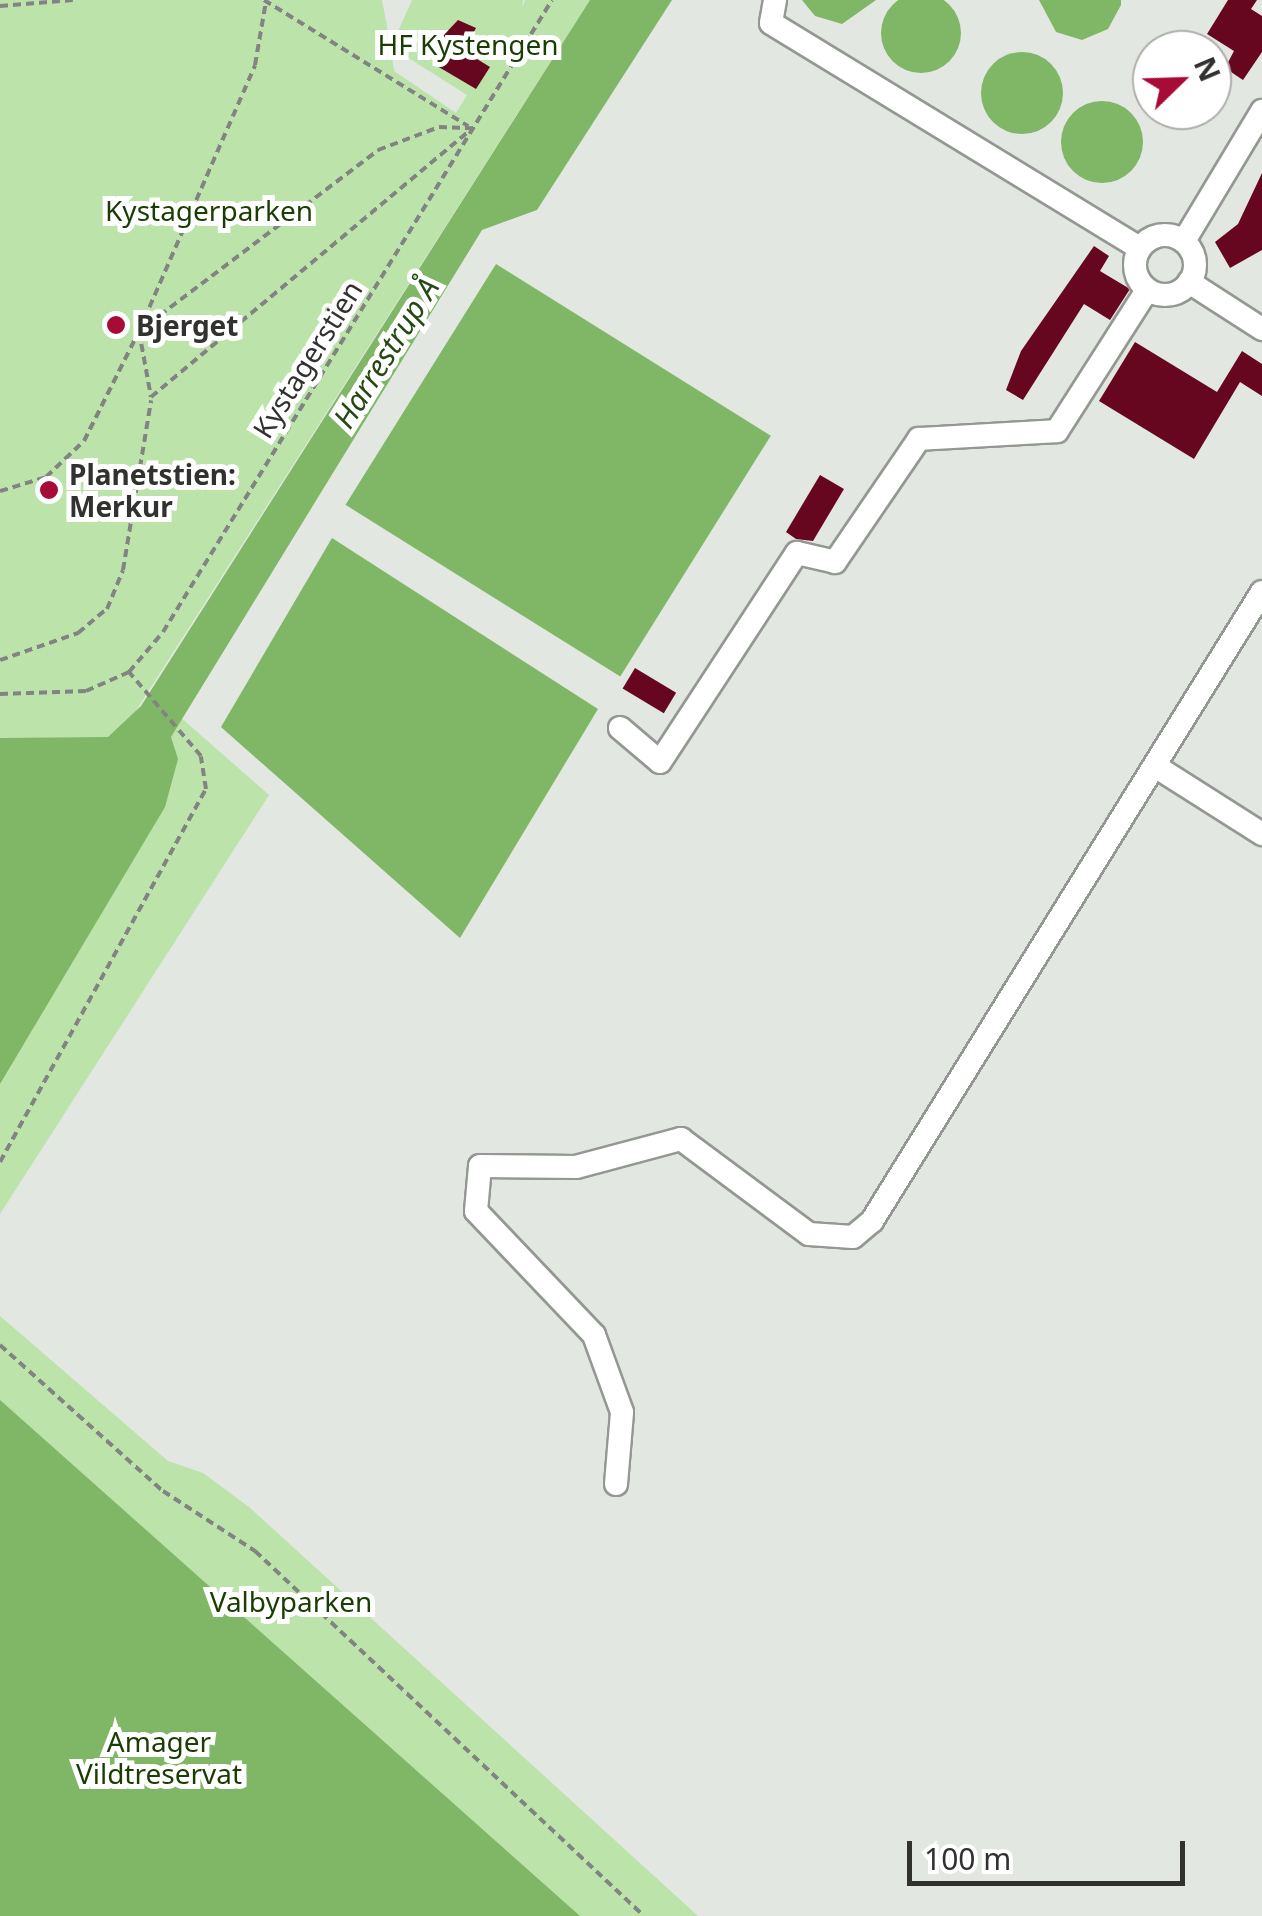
<!DOCTYPE html>
<html>
<head>
<meta charset="utf-8">
<style>
	body { margin:0 }
	#map { position:relative; width:1262px; height:1916px; overflow:hidden; background:#e2e7e1; font-family:"Noto Sans",sans-serif }
	div>[style] { position:absolute }
	.green>* { inset:0; background:#bbe3aa }
	.water>* { inset:0; background:#7fb766; transform-origin:0 0 }
	.round { border-radius:50% }
	.building>* { inset:0; background:#67071f; transform-origin:0 0 }
	.path>* { height:4px; margin-top:-2px; transform-origin:0; background:repeating-linear-gradient(90deg,#818480 0 8px,transparent 0 13px) }
	.roads { filter:drop-shadow(2px 0 #949892) drop-shadow(-2px 0 #949892) drop-shadow(0 2px #949892) drop-shadow(0 -2px #949892) }
	.minor>* { height:22px; margin:-11px; padding:0 11px; transform-origin:11px; border-radius:11px; background:#fff }
	.minor>.ring { margin:-11px; padding:0; box-sizing:content-box; background:none; border:22px solid #fff; border-radius:50% }
	.dots>* { width:28px; height:28px; translate:-50% -50%; box-sizing:border-box; border:5px solid #fff; border-radius:50% }
	span { translate:-50% -50%; white-space:nowrap; text-align:center; line-height:1.15; -webkit-text-stroke:10px #fff; paint-order:stroke }
	.park-label { font-size:28px; color:#1a3d03 }
	.poi-label { font-size:28px; color:#313230; font-weight:700 }
	.left { translate:0 -50%; text-align:left }
	.street-label { font-size:28px; color:#313230 }
	.water-label { font-size:30px; color:#254912; font-style:italic }
	.north { position:absolute; left:1132px; top:30px; width:100px; height:100px; box-sizing:border-box; background:#fff; border:2px solid #adadac; border-radius:50%; rotate:67deg; font-size:28px; font-weight:700; line-height:40px; text-align:center; color:#313230 }
	.north::after { content:''; display:block; margin:auto; width:35px; height:45px; background:#a60c36; clip-path:polygon(50% 0,100% 100%,50% 72%,0 100%) }
	.scale { position:absolute; left:907px; top:1841px; width:278px; height:45px; box-sizing:border-box; border:5px solid #313230; border-top:0; padding-left:12px; font-size:30px; line-height:35px; white-space:nowrap; color:#313230; -webkit-text-stroke:8px #fff; paint-order:stroke }
</style>
</head>
<body>
<div id="map">
	<div class="green">
		<div style="clip-path:polygon(evenodd,0 0,382px 0,391px 47px,412px 0,523px 0,522px 8px,525px 0,590px 0,137px 709px,0 1064px,0 0,391px 47px,467px 95px,456px 113px,394px 71px,391px 47px)"></div>
		<div style="clip-path:polygon(179px 716px,269px 795px,0 1214px,0 1082px)"></div>
		<div style="clip-path:polygon(0 1316px,168px 1461px,203px 1473px,249px 1507px,698px 1916px,0 1916px)"></div>
	</div>
	<div class="water">
		<div class="round" style="left:881px;top:-7px;width:80px;height:80px"></div>
		<div style="clip-path:polygon(590px 0,672px 0,537px 210px,482px 230px,171px 737px,178px 759px,165px 807px,0 1084px,0 738px,108px 737px,141px 706px)"></div>
		<div style="clip-path:polygon(802px 0,876px 0,842px 24px,815px 16px)"></div>
		<div style="clip-path:polygon(1039px 0,1121px 0,1121px 5px,1108px 29px,1082px 40px,1056px 32px)"></div>
		<div class="round" style="left:981px;top:52px;width:82px;height:82px"></div>
		<div class="round" style="left:1061px;top:101px;width:82px;height:82px"></div>
		<div style="left:496px;top:264px;width:324px;height:284px;rotate:32deg"></div>
		<div style="clip-path:polygon(332px 538px,598px 709px,460px 938px,221px 727px)"></div>
		<div style="clip-path:polygon(0 1400px,580px 1916px,0 1916px)"></div>
	</div>
	<div class="building">
		<div style="clip-path:polygon(1228px 0,1257px 0,1251px 9px,1262px 16px,1262px 52px,1243px 80px,1225px 68px,1234px 51px,1207px 34px)"></div>
		<div style="clip-path:polygon(458px 20px,476px 28px,464px 51px,490px 67px,476px 89px,437px 66px,448px 43px,440px 39px)"></div>
		<div style="clip-path:polygon(1262px 173px,1262px 250px,1230px 268px,1215px 242px,1238px 224px)"></div>
		<div style="clip-path:polygon(1094px 246px,1109px 256px,1100px 271px,1130px 289px,1110px 320px,1084px 304px,1023px 400px,1006px 390px,1021px 351px)"></div>
		<div style="clip-path:polygon(1135px 342px,1217px 392px,1242px 351px,1262px 364px,1262px 396px,1240px 382px,1194px 459px,1099px 401px)"></div>
		<div style="clip-path:polygon(820px 475px,844px 489px,813px 541px,796px 539px,786px 532px)"></div>
		<div style="left:635px;top:668px;width:48px;height:24px;rotate:31deg"></div>
	</div>
	<div class="path">
		<div style="left:264px;top:0;width:240px;rotate:31.7deg"></div>
		<div style="left:0;top:6px;width:73px;rotate:-4.7deg"></div>
		<div style="left:139px;top:331px;width:300px;rotate:-37.1deg"></div>
		<div style="left:378px;top:150px;width:65px;rotate:-20.7deg"></div>
		<div style="left:439px;top:127px;width:33px;rotate:2deg"></div>
		<div style="left:139px;top:331px;width:290px;rotate:-66.4deg"></div>
		<div style="left:255px;top:65px;width:65px;rotate:-80.2deg"></div>
		<div style="left:0;top:491px;width:48px;rotate:-16.9deg"></div>
		<div style="left:46px;top:477px;width:52px;rotate:-43.5deg"></div>
		<div style="left:84px;top:441px;width:123px;rotate:-63.4deg"></div>
		<div style="left:139px;top:331px;width:67px;rotate:79.7deg"></div>
		<div style="left:151px;top:397px;width:415px;rotate:-39.9deg"></div>
		<div style="left:0;top:660px;width:83px;rotate:-19.1deg"></div>
		<div style="left:78px;top:633px;width:38px;rotate:-40deg"></div>
		<div style="left:107px;top:609px;width:42px;rotate:-67.7deg"></div>
		<div style="left:123px;top:570px;width:172px;rotate:-80.6deg"></div>
		<div style="left:0;top:694px;width:86px;rotate:-2deg"></div>
		<div style="left:86px;top:691px;width:47px;rotate:-23.8deg"></div>
		<div style="left:129px;top:672px;width:52px;rotate:-49.6deg"></div>
		<div style="left:163px;top:632px;width:742px;rotate:-58.39deg"></div>
		<div style="left:0;top:1162px;width:426px;rotate:-61.1deg"></div>
		<div style="left:206px;top:789px;width:33px;rotate:-99deg"></div>
		<div style="left:201px;top:756px;width:111px;rotate:-130.6deg"></div>
		<div style="left:0;top:1345px;width:219px;rotate:41.9deg"></div>
		<div style="left:163px;top:1491px;width:110px;rotate:33.1deg"></div>
		<div style="left:255px;top:1551px;width:533px;rotate:43.18deg"></div>
	</div>
	<div class="roads">
		<div class="minor">
			<div style="left:775px;top:0;width:23px;rotate:100deg"></div>
			<div style="left:771px;top:23px;width:431px;rotate:31.4deg"></div>
			<div class="ring" style="left:1135px;top:235px;width:38px;height:38px"></div>
			<div style="left:1184px;top:241px;width:152px;rotate:-59deg"></div>
			<div style="left:1189px;top:282px;width:87px;rotate:32.8deg"></div>
			<div style="left:620px;top:728px;width:52px;rotate:40.4deg"></div>
			<div style="left:660px;top:762px;width:250px;rotate:-56.8deg"></div>
			<div style="left:797px;top:553px;width:39px;rotate:13deg"></div>
			<div style="left:835px;top:562px;width:149px;rotate:-55.7deg"></div>
			<div style="left:919px;top:439px;width:138px;rotate:-3.3deg"></div>
			<div style="left:1057px;top:431px;width:167px;rotate:-57.4deg"></div>
			<div style="left:1155px;top:766px;width:127px;rotate:32.4deg"></div>
			<div style="left:616px;top:1484px;width:72px;rotate:-85.2deg"></div>
			<div style="left:622px;top:1412px;width:82px;rotate:-110deg"></div>
			<div style="left:594px;top:1335px;width:171px;rotate:-133.6deg"></div>
			<div style="left:476px;top:1211px;width:45px;rotate:-84.9deg"></div>
			<div style="left:480px;top:1166px;width:96px;rotate:0.6deg"></div>
			<div style="left:576px;top:1167px;width:109px;rotate:-14.9deg"></div>
			<div style="left:681px;top:1139px;width:159px;rotate:36.6deg"></div>
			<div style="left:809px;top:1234px;width:44px;rotate:3.9deg"></div>
			<div style="left:853px;top:1237px;width:25px;rotate:-40deg"></div>
			<div style="left:872px;top:1221px;width:740px;rotate:-58.2deg"></div>
		</div>
	</div>
	<div class="dots">
		<div style="left:116px;top:325px;background:#a60c36"></div>
		<div style="left:49px;top:490px;background:#a60c36"></div>
	</div>
	<div class="park-label">
		<span style="left:468px;top:44px">HF Kystengen</span>
		<span style="left:209px;top:210px">Kystagerparken</span>
		<span style="left:291px;top:1601px">Valbyparken</span>
		<span style="left:159px;top:1757px">Amager<br>Vildtreservat</span>
	</div>
	<div class="poi-label">
		<span class="left" style="left:136px;top:325px">Bjerget</span>
		<span class="left" style="left:69px;top:490px">Planetstien:<br>Merkur</span>
	</div>
	<div class="street-label">
		<span style="left:307px;top:359px;rotate:-58deg">Kystagerstien</span>
	</div>
	<div class="water-label">
		<span style="left:386px;top:353px;rotate:-58deg">Harrestrup Å</span>
	</div>
	<div class="north">N</div>
	<div class="scale">100 m</div>
</div>
</body>
</html>
